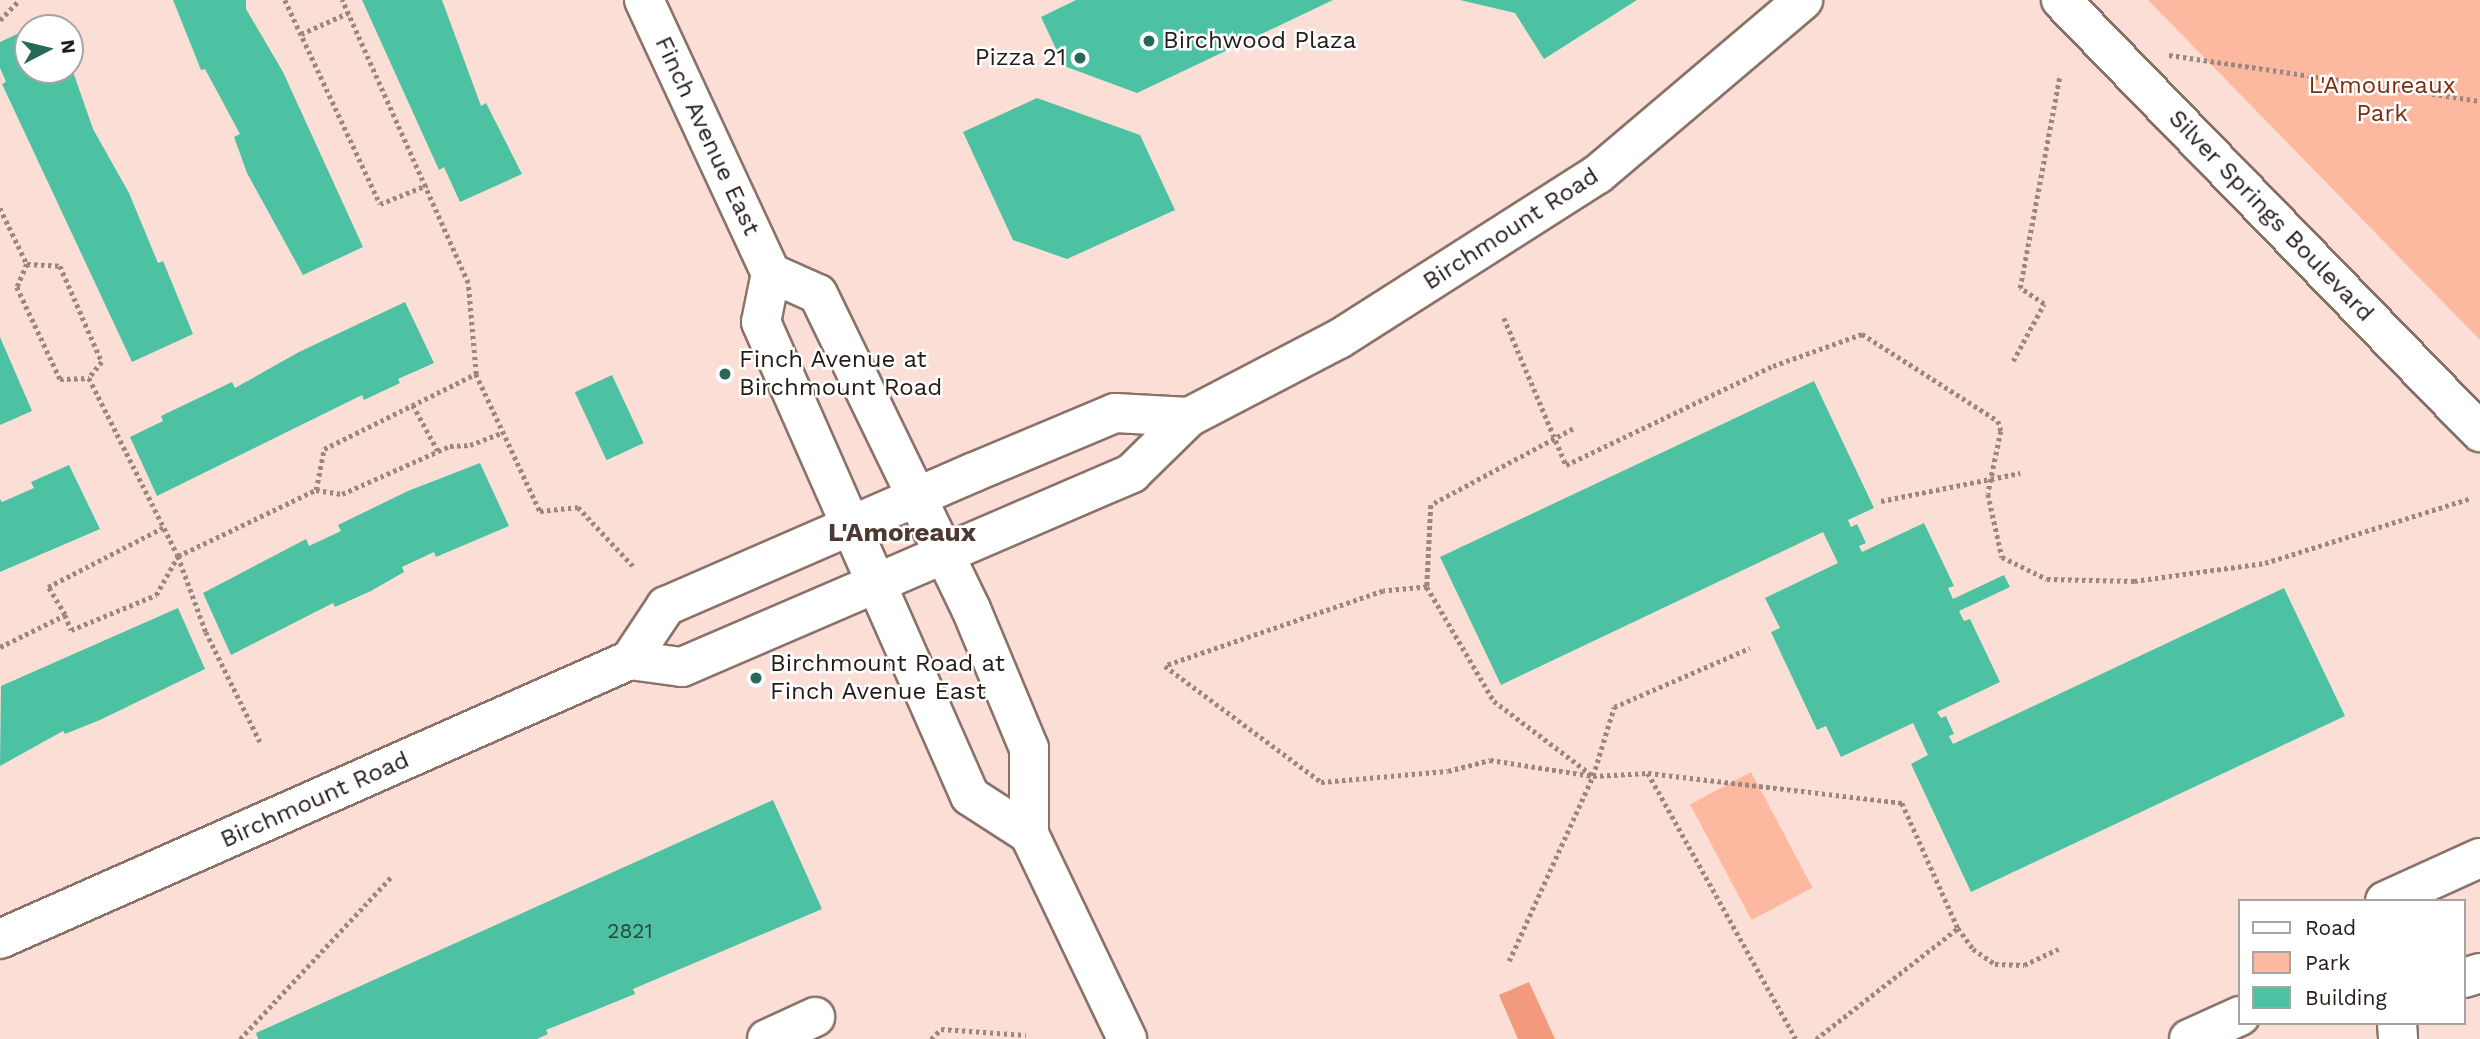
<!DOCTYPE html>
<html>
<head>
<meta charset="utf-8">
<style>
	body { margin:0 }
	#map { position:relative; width:2480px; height:1039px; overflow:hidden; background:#fbdfd6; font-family:"Work Sans",sans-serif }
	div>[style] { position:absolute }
	.green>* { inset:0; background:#fdb8a0; transform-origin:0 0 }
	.water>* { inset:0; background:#f29a7b }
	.building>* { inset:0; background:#4dc2a2; transform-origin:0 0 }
	.path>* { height:4.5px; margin-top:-2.25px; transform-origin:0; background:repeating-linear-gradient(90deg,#9b8781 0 3.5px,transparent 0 7px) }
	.roads { filter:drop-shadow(2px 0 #8a7269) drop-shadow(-2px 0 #8a7269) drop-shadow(0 2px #8a7269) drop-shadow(0 -2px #8a7269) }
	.minor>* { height:38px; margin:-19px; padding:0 19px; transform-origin:19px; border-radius:19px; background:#fff }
	.major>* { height:38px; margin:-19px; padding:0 19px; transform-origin:19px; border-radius:19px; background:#fff }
	.dots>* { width:19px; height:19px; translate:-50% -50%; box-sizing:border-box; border:4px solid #fff; border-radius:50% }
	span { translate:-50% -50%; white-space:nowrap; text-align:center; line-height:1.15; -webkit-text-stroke:5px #fff; paint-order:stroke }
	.number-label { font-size:21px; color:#2e453a }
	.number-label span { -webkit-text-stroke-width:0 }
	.poi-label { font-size:24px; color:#241b18 }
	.left { translate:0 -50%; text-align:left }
	.right { translate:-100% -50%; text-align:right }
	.park-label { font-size:24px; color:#7b2d0d }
	.street-label { font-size:24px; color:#241b18 }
	.neighbourhood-label { font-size:26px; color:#4e3932; font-weight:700 }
	.legend { position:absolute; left:2238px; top:899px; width:228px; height:126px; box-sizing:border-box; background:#fff; border:2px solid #a7a4a3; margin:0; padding:9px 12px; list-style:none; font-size:21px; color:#241b18 }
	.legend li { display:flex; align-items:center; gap:14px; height:35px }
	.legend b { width:35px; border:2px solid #a7a4a3 }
	.north { position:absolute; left:14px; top:14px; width:70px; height:70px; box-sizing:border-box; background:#fff; border:2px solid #a7a4a3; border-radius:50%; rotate:83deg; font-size:19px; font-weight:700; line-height:28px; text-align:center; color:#241b18 }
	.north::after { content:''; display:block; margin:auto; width:24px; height:32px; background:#286857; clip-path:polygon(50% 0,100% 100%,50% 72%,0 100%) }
</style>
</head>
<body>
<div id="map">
	<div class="green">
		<div style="clip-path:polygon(2148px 0,2480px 0,2480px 340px)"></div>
		<div style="left:1751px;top:772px;width:131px;height:69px;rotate:62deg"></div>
	</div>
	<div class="water">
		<div style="clip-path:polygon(1529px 982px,1555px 1039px,1518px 1039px,1499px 995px)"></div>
	</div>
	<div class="building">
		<div style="clip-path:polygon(173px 0,246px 0,246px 9px,283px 72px,363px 247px,303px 275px,247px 173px,234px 137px,240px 134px,205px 69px,201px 70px)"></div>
		<div style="clip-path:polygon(362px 0,442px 0,481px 106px,486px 103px,522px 174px,460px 202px,444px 167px,439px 170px)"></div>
		<div style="clip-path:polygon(1076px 0,1333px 0,1137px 93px,1064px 66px,1041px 17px)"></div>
		<div style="clip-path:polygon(1460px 0,1637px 0,1544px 59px,1515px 13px)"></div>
		<div style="clip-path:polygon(28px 29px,28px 70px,70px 70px,70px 63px,93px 129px,129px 193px,158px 263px,163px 261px,193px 334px,132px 362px,2px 84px,6px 82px,0 68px,0 42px)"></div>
		<div style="clip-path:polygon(1037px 98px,1140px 135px,1175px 210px,1067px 259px,1013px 240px,963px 132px)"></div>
		<div style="clip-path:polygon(405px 302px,434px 363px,398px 379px,400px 383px,364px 400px,362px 395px,157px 496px,130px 437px,163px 421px,161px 416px,232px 382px,235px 388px,299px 352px)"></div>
		<div style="clip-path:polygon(0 337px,32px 411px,0 425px)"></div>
		<div style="left:612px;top:375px;width:75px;height:41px;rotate:65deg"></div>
		<div style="clip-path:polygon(1814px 381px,1874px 508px,1848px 520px,1851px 527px,1857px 524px,1866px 543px,1859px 546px,1862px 552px,1924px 523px,1954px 586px,1948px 588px,1953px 599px,2004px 575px,2010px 587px,1959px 611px,1964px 621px,1970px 619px,2000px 682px,1937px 712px,1941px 718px,1946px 716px,1954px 734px,1949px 736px,1953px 744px,2284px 588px,2345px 716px,1971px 892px,1911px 764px,1928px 755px,1913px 723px,1841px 757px,1826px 726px,1817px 730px,1771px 632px,1780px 628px,1765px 598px,1838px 563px,1823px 532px,1501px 685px,1440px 557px)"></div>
		<div style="clip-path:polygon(480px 463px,509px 526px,436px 557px,434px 552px,402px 567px,404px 572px,371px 591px,335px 607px,333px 603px,231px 655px,203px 593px,306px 539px,309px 546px,341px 531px,338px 525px,408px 491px)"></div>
		<div style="clip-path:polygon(69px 465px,100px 529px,0 572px,0 499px,2px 502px,34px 488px,31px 482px)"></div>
		<div style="clip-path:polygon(178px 608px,205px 669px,100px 720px,65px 734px,63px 731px,0 766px,1px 686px)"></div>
		<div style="clip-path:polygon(773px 800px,822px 909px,633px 989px,635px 994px,546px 1030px,548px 1034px,537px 1039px,258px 1039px,256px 1033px)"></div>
	</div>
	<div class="path">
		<div style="left:285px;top:0;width:225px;rotate:65deg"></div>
		<div style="left:380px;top:204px;width:51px;rotate:-22deg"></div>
		<div style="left:0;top:20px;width:28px;rotate:-46deg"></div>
		<div style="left:301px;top:34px;width:51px;rotate:-24.1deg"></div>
		<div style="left:2169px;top:55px;width:314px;rotate:8.4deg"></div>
		<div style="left:0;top:208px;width:62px;rotate:64.3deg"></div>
		<div style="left:27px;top:264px;width:25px;rotate:113deg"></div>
		<div style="left:17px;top:287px;width:102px;rotate:64.9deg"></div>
		<div style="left:60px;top:379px;width:29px;rotate:-2deg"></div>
		<div style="left:89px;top:378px;width:199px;rotate:63.4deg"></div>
		<div style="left:178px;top:556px;width:81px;rotate:69.8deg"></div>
		<div style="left:206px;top:632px;width:125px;rotate:63.8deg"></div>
		<div style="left:27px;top:264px;width:33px;rotate:3deg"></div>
		<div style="left:60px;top:266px;width:105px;rotate:66.4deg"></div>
		<div style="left:102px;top:362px;width:21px;rotate:129deg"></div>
		<div style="left:1504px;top:318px;width:160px;rotate:67.1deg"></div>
		<div style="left:1566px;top:465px;width:229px;rotate:-25.6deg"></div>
		<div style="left:1773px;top:366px;width:95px;rotate:-19.8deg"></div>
		<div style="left:1862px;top:334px;width:161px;rotate:32.6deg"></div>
		<div style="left:1998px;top:421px;width:10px;rotate:73deg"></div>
		<div style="left:2001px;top:431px;width:64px;rotate:101.7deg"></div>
		<div style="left:1988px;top:494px;width:65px;rotate:77.5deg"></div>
		<div style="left:2002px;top:557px;width:50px;rotate:26.1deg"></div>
		<div style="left:2047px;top:579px;width:87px;rotate:1.3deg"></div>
		<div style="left:2134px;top:581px;width:132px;rotate:-7.8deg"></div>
		<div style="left:2265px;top:563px;width:216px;rotate:-17.5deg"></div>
		<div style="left:2013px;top:361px;width:65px;rotate:-61.5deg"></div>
		<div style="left:2044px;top:304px;width:29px;rotate:-146deg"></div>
		<div style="left:2020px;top:288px;width:217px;rotate:-79.4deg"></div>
		<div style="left:476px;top:374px;width:151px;rotate:65deg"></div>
		<div style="left:540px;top:511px;width:38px;rotate:-6deg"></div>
		<div style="left:578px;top:507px;width:82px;rotate:47deg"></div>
		<div style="left:413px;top:405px;width:52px;rotate:61.5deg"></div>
		<div style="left:1573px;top:429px;width:161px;rotate:151.8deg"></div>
		<div style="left:1431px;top:505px;width:82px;rotate:92.8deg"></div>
		<div style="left:1427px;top:587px;width:44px;rotate:174.8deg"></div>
		<div style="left:1383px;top:591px;width:231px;rotate:161deg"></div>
		<div style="left:1165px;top:666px;width:194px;rotate:36.6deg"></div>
		<div style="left:1321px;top:782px;width:127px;rotate:-5deg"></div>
		<div style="left:1448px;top:771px;width:43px;rotate:-14.7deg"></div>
		<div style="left:1490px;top:760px;width:104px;rotate:8.8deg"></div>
		<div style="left:1593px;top:776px;width:55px;rotate:-3.1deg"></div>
		<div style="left:1648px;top:773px;width:256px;rotate:6.7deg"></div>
		<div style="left:1902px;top:803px;width:137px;rotate:65.9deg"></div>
		<div style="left:1958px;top:928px;width:26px;rotate:54deg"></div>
		<div style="left:1973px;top:949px;width:27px;rotate:34deg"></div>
		<div style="left:1995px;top:964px;width:29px;rotate:2deg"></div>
		<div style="left:2024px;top:965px;width:38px;rotate:-25deg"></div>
		<div style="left:316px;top:490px;width:26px;rotate:9deg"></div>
		<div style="left:342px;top:494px;width:118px;rotate:-24deg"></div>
		<div style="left:450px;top:446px;width:20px;rotate:-3deg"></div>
		<div style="left:470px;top:445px;width:34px;rotate:-21deg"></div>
		<div style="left:1881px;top:501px;width:142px;rotate:-11.4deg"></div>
		<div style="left:1427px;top:587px;width:132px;rotate:59.6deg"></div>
		<div style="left:1494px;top:701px;width:123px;rotate:37.1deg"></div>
		<div style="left:65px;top:615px;width:33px;rotate:-121deg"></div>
		<div style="left:48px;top:587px;width:131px;rotate:-27.3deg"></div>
		<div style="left:0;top:647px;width:72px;rotate:-26.2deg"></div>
		<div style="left:65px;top:615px;width:16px;rotate:68deg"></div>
		<div style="left:71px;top:630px;width:92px;rotate:-22.4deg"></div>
		<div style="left:156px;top:595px;width:45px;rotate:-60.6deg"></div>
		<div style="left:178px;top:556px;width:153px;rotate:-25.6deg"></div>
		<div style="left:316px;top:490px;width:42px;rotate:-79deg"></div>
		<div style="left:324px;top:449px;width:169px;rotate:-26.3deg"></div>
		<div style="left:476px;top:374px;width:91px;rotate:-95deg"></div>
		<div style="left:468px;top:283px;width:310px;rotate:-114deg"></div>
		<div style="left:1648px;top:773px;width:304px;rotate:60.9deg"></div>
		<div style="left:1509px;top:961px;width:203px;rotate:-65.6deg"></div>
		<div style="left:1593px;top:776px;width:72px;rotate:-73.1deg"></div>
		<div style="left:1614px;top:707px;width:148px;rotate:-23.5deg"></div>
		<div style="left:240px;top:1039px;width:224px;rotate:-47deg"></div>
		<div style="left:931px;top:1039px;width:14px;rotate:-45deg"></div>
		<div style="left:941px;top:1029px;width:85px;rotate:4deg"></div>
		<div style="left:1816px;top:1039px;width:180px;rotate:-38deg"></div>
	</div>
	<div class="roads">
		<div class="minor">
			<div style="left:2061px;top:0;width:602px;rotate:45.88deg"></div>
			<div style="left:2385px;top:901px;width:104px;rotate:-24.4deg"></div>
			<div style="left:2464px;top:978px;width:17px;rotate:-17deg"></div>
			<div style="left:2397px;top:1023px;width:16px;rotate:86deg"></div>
			<div style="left:767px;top:1039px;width:53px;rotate:-24.6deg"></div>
			<div style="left:2189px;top:1039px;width:56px;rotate:-24.3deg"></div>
		</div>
		<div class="major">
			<div style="left:644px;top:0;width:301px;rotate:65.1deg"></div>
			<div style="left:771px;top:273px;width:50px;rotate:101.5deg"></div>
			<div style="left:761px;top:322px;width:518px;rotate:66.21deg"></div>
			<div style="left:970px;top:796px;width:70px;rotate:32.8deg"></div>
			<div style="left:771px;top:273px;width:51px;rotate:24.1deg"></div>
			<div style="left:818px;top:294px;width:350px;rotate:64.1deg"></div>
			<div style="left:971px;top:609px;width:151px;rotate:67.4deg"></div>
			<div style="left:1029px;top:748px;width:86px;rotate:90deg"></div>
			<div style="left:1029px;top:834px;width:227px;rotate:64.4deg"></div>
			<div style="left:630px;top:660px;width:65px;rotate:-56.3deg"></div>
			<div style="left:666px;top:606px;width:334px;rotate:-23.5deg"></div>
			<div style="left:972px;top:473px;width:155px;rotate:-22.8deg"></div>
			<div style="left:1115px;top:413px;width:74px;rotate:3.1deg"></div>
			<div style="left:0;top:939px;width:689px;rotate:-23.89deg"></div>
			<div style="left:630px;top:660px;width:52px;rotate:7.7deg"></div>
			<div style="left:682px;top:667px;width:490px;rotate:-23.3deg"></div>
			<div style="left:1132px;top:473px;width:80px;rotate:-44.5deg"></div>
			<div style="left:1189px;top:417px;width:169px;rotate:-27.5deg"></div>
			<div style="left:1339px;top:339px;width:307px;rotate:-32.5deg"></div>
			<div style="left:1598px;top:174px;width:269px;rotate:-40.3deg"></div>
		</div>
	</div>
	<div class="dots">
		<div style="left:1149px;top:41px;background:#286857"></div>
		<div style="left:1080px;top:58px;background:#286857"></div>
		<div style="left:725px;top:374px;background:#286857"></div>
		<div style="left:756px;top:678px;background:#286857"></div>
	</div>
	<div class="number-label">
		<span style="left:630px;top:931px">2821</span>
	</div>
	<div class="poi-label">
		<span class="left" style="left:1163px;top:41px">Birchwood Plaza</span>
		<span class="right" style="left:1066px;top:58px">Pizza 21</span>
		<span class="left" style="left:739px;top:374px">Finch Avenue at<br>Birchmount Road</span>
		<span class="left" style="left:770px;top:678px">Birchmount Road at<br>Finch Avenue East</span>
	</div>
	<div class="park-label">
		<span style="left:2382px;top:100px">L'Amoureaux<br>Park</span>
	</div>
	<div class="street-label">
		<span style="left:707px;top:136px;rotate:65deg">Finch Avenue East</span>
		<span style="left:2271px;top:216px;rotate:46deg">Silver Springs Boulevard</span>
		<span style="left:1511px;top:229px;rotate:-33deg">Birchmount Road</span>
		<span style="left:315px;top:800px;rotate:-24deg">Birchmount Road</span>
	</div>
	<div class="neighbourhood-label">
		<span style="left:902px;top:533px">L'Amoreaux</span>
	</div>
	<ul class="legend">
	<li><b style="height:9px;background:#fff"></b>Road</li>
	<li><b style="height:19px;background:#fdb8a0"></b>Park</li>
	<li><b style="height:19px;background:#4dc2a2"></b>Building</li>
	</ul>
	<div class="north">N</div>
</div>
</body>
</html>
